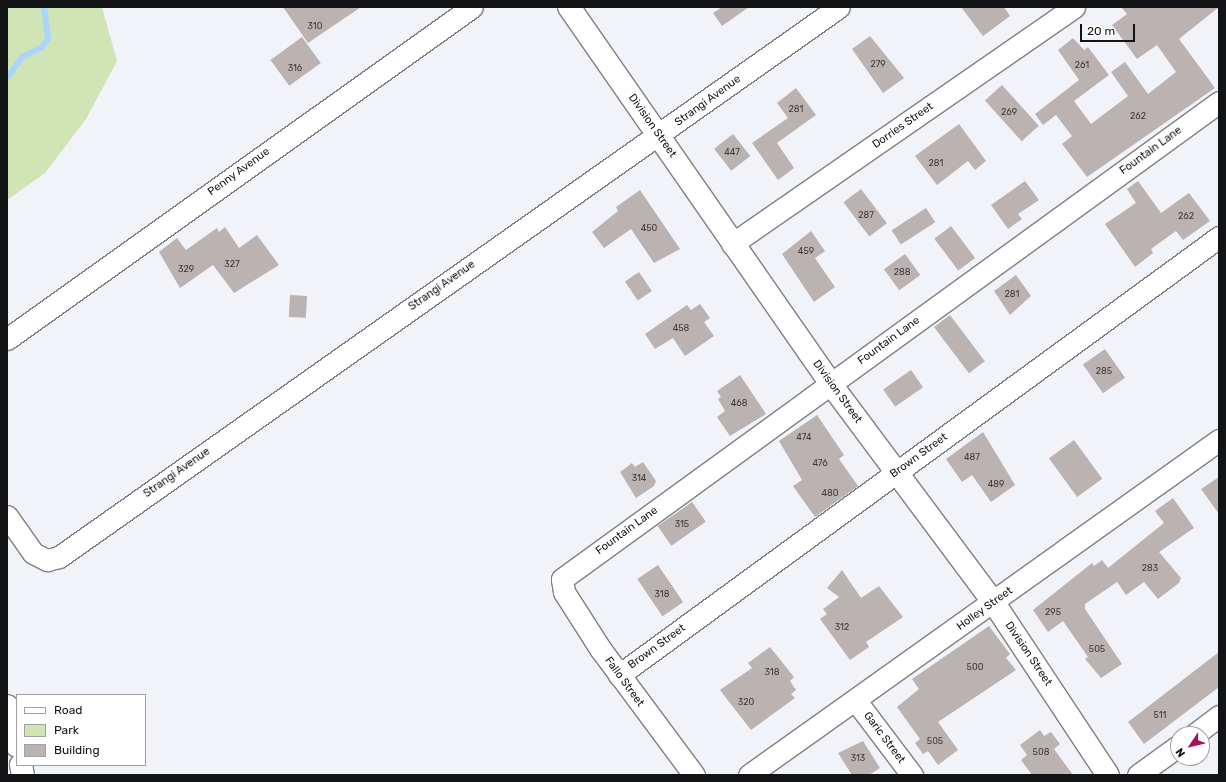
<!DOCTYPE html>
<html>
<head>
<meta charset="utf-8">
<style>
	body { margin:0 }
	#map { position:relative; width:1226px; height:782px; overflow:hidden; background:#f2f2f9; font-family:Rubik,sans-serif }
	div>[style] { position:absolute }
	.green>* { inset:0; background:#d0e4b5 }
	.stream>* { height:5.5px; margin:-2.75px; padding:0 2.75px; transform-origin:2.75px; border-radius:2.75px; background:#acd5fb }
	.building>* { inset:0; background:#bbb2b2; transform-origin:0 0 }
	.roads { filter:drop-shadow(1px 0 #7f8086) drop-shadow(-1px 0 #7f8086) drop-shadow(0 1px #7f8086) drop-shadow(0 -1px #7f8086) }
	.minor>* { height:21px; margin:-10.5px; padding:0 10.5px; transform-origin:10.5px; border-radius:10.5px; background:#fff }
	.major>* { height:22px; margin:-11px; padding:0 11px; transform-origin:11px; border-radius:11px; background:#fff }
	span { translate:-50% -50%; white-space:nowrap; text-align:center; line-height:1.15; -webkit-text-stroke:3px #fff; paint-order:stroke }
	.number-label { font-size:9px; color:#3c3b3c }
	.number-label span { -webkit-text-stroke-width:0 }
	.street-label { font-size:11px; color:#121315 }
	.frame { position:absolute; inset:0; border:8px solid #121315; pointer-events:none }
	.legend { position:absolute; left:16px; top:694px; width:130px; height:72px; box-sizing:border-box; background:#fff; border:1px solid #a0a1a1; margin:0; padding:5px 7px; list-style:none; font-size:12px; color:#121315 }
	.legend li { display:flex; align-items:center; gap:8px; height:20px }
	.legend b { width:20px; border:1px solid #a0a1a1 }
	.north { position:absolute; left:1170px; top:726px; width:40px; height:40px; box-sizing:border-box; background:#fff; border:1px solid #a0a1a1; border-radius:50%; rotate:235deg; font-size:11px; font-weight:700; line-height:16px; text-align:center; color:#121315 }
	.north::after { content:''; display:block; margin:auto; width:14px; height:18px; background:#a31559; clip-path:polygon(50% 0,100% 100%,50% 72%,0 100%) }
	.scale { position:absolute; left:1080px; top:24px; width:55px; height:18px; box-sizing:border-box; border:2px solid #121315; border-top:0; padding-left:5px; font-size:12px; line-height:14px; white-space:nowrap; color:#121315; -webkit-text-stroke:3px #fff; paint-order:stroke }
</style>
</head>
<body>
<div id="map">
	<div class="green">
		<div style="clip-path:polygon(7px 7px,102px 7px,117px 61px,86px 119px,45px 173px,7px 200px)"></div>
	</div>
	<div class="stream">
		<div style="left:7px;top:78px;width:26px;rotate:-54deg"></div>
		<div style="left:22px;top:57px;width:21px;rotate:-25deg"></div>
		<div style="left:41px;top:48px;width:11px;rotate:-52deg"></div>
		<div style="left:48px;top:39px;width:32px;rotate:-97deg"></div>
	</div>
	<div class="building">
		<div style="clip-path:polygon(283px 7px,361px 7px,308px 43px)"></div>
		<div style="clip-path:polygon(722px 7px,749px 7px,722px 26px,713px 13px)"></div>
		<div style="clip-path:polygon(961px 7px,1004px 7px,1010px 16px,983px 36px)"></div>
		<div style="clip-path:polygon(1121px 7px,1219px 7px,1179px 39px,1215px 88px,1087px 177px,1062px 144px,1072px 136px,1056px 115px,1043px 125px,1035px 114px,1079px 80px,1058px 50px,1073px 38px,1084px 50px,1088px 47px,1109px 75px,1074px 101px,1091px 124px,1128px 96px,1111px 72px,1125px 62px,1148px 94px,1176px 72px,1157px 45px,1137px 59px,1112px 25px,1127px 14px)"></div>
		<div style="clip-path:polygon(870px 36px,904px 78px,883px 93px,852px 49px)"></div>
		<div style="left:302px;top:37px;width:32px;height:39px;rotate:54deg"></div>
		<div style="left:1002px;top:85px;width:55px;height:23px;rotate:48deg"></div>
		<div style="clip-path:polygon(796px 88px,816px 115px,777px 143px,794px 168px,778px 180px,752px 143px,788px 118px,777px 103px)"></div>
		<div style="clip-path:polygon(959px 124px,986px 161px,975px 170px,968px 161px,937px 185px,915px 156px)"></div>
		<div style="left:733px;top:134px;width:28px;height:24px;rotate:52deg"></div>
		<div style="clip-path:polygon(1025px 181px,1039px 200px,1018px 214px,1022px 219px,1008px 229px,991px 205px)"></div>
		<div style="clip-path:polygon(1138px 181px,1161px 213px,1189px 193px,1210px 221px,1183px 240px,1176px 231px,1151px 249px,1153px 253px,1135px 267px,1105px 224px,1136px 203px,1127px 189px)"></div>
		<div style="left:861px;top:189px;width:43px;height:22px;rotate:53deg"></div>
		<div style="clip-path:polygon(640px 190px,680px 249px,654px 263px,631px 229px,604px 248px,592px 232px,618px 211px,616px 207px)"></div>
		<div style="left:926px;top:208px;width:17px;height:41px;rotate:57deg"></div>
		<div style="left:951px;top:226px;width:40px;height:21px;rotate:53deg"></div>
		<div style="clip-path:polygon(225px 227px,239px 248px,257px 235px,279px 265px,234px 293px,213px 265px,180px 288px,159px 252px,177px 238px,186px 250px,217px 228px,219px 232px)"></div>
		<div style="clip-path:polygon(811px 231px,825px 251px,815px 258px,835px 287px,814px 302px,782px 254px)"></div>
		<div style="left:905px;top:254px;width:26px;height:26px;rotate:54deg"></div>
		<div style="left:639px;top:272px;width:23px;height:17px;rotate:56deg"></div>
		<div style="clip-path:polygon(1016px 275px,1031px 296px,1010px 315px,994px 291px)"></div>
		<div style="left:290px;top:295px;width:17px;height:22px;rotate:3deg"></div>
		<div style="clip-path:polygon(700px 304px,710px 318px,704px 322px,714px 336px,685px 356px,673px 338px,655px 349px,645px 334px,687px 305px,691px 310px)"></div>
		<div style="left:950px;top:315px;width:58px;height:20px;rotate:53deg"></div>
		<div style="left:1105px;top:349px;width:35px;height:27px;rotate:55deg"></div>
		<div style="left:911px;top:370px;width:21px;height:34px;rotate:55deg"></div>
		<div style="clip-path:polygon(740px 375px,766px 414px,730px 436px,717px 417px,725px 411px,718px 399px,721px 397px,717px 391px)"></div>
		<div style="clip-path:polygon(817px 415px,844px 455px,839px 459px,858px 486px,815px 517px,793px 486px,802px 480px,779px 441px)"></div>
		<div style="clip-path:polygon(983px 432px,1015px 485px,991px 502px,972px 475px,962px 482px,946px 459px)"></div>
		<div style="left:1074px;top:440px;width:48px;height:31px;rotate:54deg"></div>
		<div style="clip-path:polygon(643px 462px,656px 481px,654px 486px,636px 498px,620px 472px,632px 463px,635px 467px)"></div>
		<div style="clip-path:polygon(1219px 477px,1219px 514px,1201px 489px)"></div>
		<div style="clip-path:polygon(1173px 498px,1194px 528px,1159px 552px,1181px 578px,1179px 583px,1158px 599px,1144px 582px,1126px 595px,1117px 582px,1085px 604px,1085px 609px,1122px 664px,1101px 678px,1085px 659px,1088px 657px,1063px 621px,1048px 632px,1033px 610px,1092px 563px,1094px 566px,1102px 560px,1108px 568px,1164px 523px,1155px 511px)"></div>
		<div style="left:692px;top:502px;width:24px;height:42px;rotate:55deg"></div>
		<div style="left:658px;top:565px;width:45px;height:25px;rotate:56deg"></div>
		<div style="clip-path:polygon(842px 570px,861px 598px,879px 586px,903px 617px,866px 642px,869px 647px,850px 660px,820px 619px,827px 614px,823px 609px,839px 597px,827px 588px)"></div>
		<div style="clip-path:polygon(989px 626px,1010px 654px,1006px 658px,1016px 670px,938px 722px,958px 750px,938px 765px,928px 751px,923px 754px,915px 743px,920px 739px,897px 707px,919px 689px,912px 679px)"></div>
		<div style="clip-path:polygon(770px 647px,794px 677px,790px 681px,796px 690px,791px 694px,795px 698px,751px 730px,720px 690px,752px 668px,748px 663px)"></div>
		<div style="clip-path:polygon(1219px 652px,1219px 687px,1144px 744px,1128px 722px)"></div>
		<div style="clip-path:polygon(1040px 730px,1044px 736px,1051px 732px,1060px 744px,1054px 749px,1073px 775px,1032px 775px,1021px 760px,1027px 755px,1020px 745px)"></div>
		<div style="clip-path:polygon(863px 741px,880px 768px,869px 775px,852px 775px,838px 753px)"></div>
	</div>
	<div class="roads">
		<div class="minor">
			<div style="left:732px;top:244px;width:416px;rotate:-34.7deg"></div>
			<div style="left:7px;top:339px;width:571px;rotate:-35.53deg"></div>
			<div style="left:7px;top:516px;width:45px;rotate:54.9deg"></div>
			<div style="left:33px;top:553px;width:16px;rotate:27deg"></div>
			<div style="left:47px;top:560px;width:12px;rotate:-14deg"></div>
			<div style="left:59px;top:557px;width:954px;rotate:-35.19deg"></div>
			<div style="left:619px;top:675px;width:743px;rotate:-36.13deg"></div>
			<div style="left:856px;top:701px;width:93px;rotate:52.9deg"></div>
			<div style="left:1195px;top:734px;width:30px;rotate:-37deg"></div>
			<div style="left:694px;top:775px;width:156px;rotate:-126.6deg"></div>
			<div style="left:601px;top:650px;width:69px;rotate:-122.5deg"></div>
			<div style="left:564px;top:592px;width:13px;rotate:-99deg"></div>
			<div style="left:562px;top:579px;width:812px;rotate:-35.98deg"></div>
			<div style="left:749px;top:775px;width:577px;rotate:-35.48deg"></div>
			<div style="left:1138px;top:775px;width:49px;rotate:-35.9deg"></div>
		</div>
		<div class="major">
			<div style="left:569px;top:7px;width:458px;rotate:55.2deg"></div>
			<div style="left:830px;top:383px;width:274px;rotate:53.3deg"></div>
			<div style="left:994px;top:603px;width:206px;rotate:56.5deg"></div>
			<div style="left:7px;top:706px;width:41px;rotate:76deg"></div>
			<div style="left:21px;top:765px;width:10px;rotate:79deg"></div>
		</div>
	</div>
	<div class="number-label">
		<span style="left:315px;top:26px">310</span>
		<span style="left:878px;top:64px">279</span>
		<span style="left:1082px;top:65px">261</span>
		<span style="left:295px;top:68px">316</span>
		<span style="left:796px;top:109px">281</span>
		<span style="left:1009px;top:112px">269</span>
		<span style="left:1138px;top:116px">262</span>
		<span style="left:732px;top:152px">447</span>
		<span style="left:936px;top:163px">281</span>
		<span style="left:866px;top:215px">287</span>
		<span style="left:1186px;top:216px">262</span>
		<span style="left:649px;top:228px">450</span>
		<span style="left:806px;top:251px">459</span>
		<span style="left:232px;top:264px">327</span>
		<span style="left:186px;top:269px">329</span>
		<span style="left:902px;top:272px">288</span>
		<span style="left:1012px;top:294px">281</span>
		<span style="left:681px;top:328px">458</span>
		<span style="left:1104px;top:371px">285</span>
		<span style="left:739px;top:403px">468</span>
		<span style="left:804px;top:437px">474</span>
		<span style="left:972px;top:457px">487</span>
		<span style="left:820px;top:463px">476</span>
		<span style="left:639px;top:478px">314</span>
		<span style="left:996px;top:484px">489</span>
		<span style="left:830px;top:493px">480</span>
		<span style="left:682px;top:524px">315</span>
		<span style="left:1150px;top:568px">283</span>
		<span style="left:662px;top:594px">318</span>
		<span style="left:1053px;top:612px">295</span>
		<span style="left:842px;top:627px">312</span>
		<span style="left:1097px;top:649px">505</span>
		<span style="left:975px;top:667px">500</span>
		<span style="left:772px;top:672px">318</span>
		<span style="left:746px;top:702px">320</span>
		<span style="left:1160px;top:715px">511</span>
		<span style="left:935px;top:741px">505</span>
		<span style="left:1041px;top:752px">508</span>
		<span style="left:858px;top:758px">313</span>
	</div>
	<div class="street-label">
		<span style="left:708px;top:101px;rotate:-36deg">Strangi Avenue</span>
		<span style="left:652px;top:126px;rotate:55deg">Division Street</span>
		<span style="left:903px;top:126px;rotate:-35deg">Dorries Street</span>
		<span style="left:1151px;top:151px;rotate:-36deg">Fountain Lane</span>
		<span style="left:239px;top:172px;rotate:-36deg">Penny Avenue</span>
		<span style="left:442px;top:286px;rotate:-35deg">Strangi Avenue</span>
		<span style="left:889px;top:341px;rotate:-36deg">Fountain Lane</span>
		<span style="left:837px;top:392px;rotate:54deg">Division Street</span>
		<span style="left:919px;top:456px;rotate:-36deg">Brown Street</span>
		<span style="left:177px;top:473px;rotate:-35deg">Strangi Avenue</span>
		<span style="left:627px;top:531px;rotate:-36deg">Fountain Lane</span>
		<span style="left:985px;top:609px;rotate:-36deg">Holley Street</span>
		<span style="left:657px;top:647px;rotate:-36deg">Brown Street</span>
		<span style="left:1028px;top:654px;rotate:56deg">Division Street</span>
		<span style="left:624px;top:682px;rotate:54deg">Fallo Street</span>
		<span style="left:884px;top:738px;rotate:53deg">Garic Street</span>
	</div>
	<div class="frame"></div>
	<ul class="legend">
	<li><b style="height:5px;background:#fff"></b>Road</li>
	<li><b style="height:11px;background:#d0e4b5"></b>Park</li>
	<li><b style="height:11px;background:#bbb2b2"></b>Building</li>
	</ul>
	<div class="north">N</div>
	<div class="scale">20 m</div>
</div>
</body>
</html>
